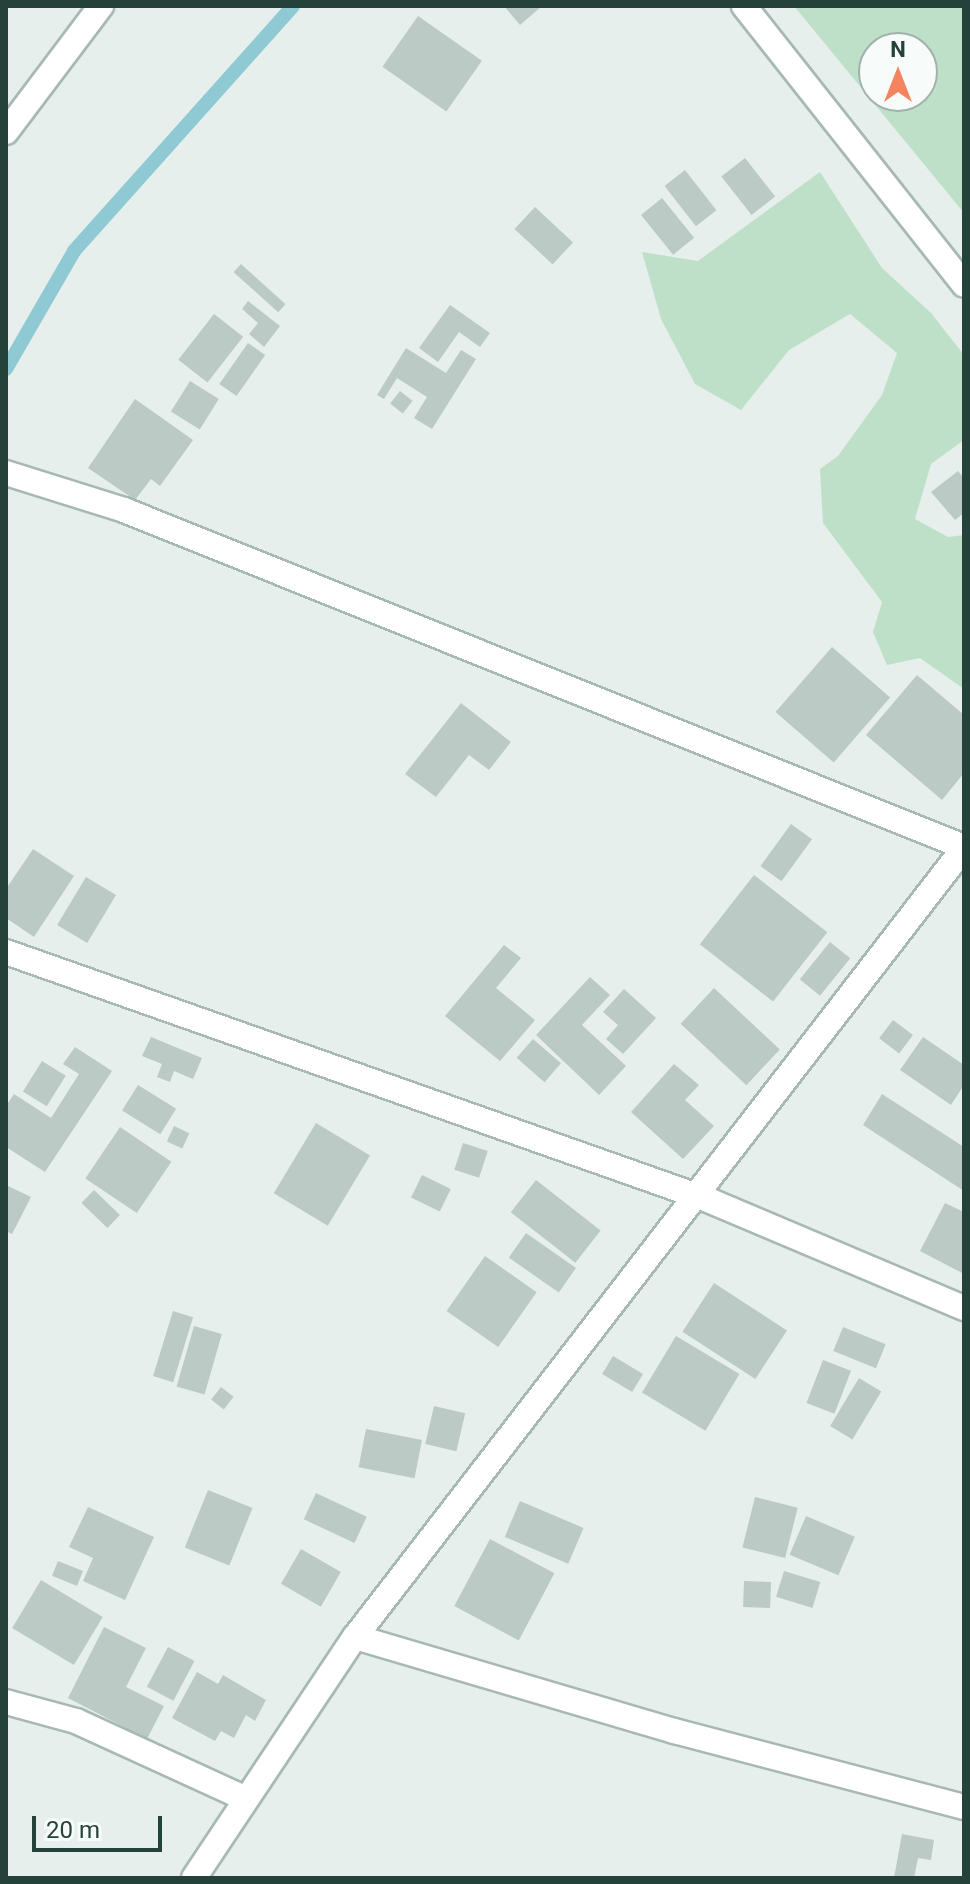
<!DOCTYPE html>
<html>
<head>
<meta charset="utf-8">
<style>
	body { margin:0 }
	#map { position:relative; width:970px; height:1884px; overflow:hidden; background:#e6efeb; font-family:Roboto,sans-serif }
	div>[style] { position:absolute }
	.green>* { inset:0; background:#bfe0c8 }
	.stream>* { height:14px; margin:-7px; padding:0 7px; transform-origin:7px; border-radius:7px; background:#8ec9d4 }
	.building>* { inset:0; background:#bbcac4; transform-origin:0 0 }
	.roads { filter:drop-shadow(2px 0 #a8b8b2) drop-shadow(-2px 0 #a8b8b2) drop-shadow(0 2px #a8b8b2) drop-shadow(0 -2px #a8b8b2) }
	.minor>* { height:24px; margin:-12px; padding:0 12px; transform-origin:12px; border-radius:12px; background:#fff }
	.tertiary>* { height:24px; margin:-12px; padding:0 12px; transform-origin:12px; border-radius:12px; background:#fff }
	span { translate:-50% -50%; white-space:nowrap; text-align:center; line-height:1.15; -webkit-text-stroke:7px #f7fbf9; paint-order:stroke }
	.frame { position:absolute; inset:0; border:8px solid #24423a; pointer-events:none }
	.north { position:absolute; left:858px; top:32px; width:80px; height:80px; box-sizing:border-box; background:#f7fbf9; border:2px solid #a3b1ad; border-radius:50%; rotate:0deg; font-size:22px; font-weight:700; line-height:32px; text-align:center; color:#24423a }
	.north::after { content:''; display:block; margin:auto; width:28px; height:36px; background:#f4845f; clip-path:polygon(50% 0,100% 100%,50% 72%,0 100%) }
	.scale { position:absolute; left:32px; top:1816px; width:130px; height:36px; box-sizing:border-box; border:4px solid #24423a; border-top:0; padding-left:10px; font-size:24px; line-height:28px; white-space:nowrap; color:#24423a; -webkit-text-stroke:6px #f7fbf9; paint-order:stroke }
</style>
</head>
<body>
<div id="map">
	<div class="green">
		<div style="clip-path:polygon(evenodd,794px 6px,964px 6px,964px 213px,794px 6px,874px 48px,922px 48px,922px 96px,874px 96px,874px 48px)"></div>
		<div style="clip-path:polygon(820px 172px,882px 268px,931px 313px,964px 355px,964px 440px,931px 464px,915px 519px,948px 537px,964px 535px,964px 689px,920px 658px,887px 665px,873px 632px,882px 602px,823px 523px,820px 469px,838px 456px,882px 395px,897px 353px,850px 314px,789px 350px,741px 410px,695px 384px,661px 319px,642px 252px,698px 261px)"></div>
	</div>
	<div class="stream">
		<div style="left:6px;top:369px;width:136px;rotate:-60deg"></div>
		<div style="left:74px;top:251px;width:329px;rotate:-48.2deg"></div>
	</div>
	<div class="building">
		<div style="clip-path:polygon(504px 6px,542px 6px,520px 25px)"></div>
		<div style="left:418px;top:16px;width:78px;height:62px;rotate:35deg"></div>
		<div style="left:745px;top:158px;width:49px;height:30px;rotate:52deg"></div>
		<div style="left:685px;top:170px;width:51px;height:26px;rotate:52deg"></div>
		<div style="left:662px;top:198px;width:51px;height:27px;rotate:51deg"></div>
		<div style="left:535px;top:207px;width:52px;height:30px;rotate:43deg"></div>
		<div style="left:241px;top:264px;width:60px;height:11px;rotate:42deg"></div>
		<div style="clip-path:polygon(248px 301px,280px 326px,264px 347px,249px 334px,258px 323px,242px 309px)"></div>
		<div style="clip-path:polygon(450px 305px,490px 333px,480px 347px,459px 332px,438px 362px,419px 348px)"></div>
		<div style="left:214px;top:314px;width:37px;height:58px;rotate:38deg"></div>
		<div style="left:248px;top:343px;width:21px;height:50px;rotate:35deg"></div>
		<div style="clip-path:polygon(406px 348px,446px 373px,461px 350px,476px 359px,432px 429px,414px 418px,427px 397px,397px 378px,384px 399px,377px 395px)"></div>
		<div style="left:190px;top:381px;width:34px;height:36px;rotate:32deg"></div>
		<div style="left:400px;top:391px;width:16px;height:16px;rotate:38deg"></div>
		<div style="clip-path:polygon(135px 399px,193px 440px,160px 486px,151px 479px,135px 500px,88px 468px)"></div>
		<div style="clip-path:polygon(958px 471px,964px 478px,964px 513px,955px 520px,931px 492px)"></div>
		<div style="left:832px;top:647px;width:77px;height:86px;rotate:41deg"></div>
		<div style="clip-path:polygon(917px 675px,964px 715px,964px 773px,942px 800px,866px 735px)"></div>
		<div style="clip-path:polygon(461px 703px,511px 742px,489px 770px,469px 755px,436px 797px,405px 774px)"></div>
		<div style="left:791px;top:824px;width:26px;height:52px;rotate:36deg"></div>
		<div style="clip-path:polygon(33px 849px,74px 876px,34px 937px,6px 918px,6px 889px)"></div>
		<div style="left:754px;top:875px;width:93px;height:88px;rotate:38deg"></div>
		<div style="left:86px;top:877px;width:35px;height:56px;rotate:31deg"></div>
		<div style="left:830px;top:942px;width:26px;height:48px;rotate:39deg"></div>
		<div style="clip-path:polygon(504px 945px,521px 958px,496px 988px,535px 1020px,500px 1061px,445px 1016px)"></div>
		<div style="clip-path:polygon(590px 977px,610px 995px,582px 1025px,626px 1066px,599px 1095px,536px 1035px)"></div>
		<div style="left:714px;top:988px;width:90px;height:49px;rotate:43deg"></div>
		<div style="clip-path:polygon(624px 989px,656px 1018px,623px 1054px,606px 1039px,618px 1025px,603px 1012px)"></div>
		<div style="left:893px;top:1020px;width:25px;height:23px;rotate:37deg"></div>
		<div style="clip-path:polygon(151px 1037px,202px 1058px,193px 1079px,174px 1071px,170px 1082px,157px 1077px,162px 1064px,142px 1056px)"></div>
		<div style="clip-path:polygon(923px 1037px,964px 1065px,964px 1085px,951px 1105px,900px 1070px)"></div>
		<div style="left:533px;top:1039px;width:37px;height:25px;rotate:41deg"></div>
		<div style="clip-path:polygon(75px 1047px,112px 1071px,45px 1172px,6px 1147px,6px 1106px,14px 1094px,51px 1118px,79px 1074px,63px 1064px)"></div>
		<div style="left:42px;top:1061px;width:28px;height:36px;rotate:32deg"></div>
		<div style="clip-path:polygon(674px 1064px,699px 1085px,685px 1100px,714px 1126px,683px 1159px,631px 1112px)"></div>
		<div style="left:138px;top:1085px;width:45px;height:30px;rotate:32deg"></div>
		<div style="clip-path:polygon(882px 1094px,964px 1147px,964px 1191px,863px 1125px)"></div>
		<div style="left:316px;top:1123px;width:63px;height:82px;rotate:31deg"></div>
		<div style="left:174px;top:1126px;width:17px;height:17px;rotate:25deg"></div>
		<div style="left:120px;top:1127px;width:62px;height:62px;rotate:34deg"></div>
		<div style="left:463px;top:1143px;width:26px;height:28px;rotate:18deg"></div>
		<div style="left:422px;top:1175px;width:32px;height:25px;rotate:26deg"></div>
		<div style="left:536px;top:1180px;width:82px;height:41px;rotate:38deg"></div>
		<div style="clip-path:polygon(6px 1185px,31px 1197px,12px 1234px,6px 1231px)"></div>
		<div style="left:94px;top:1190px;width:36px;height:18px;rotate:44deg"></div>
		<div style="clip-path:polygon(945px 1203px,964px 1212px,964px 1274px,920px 1251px)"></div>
		<div style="left:526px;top:1233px;width:61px;height:30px;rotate:35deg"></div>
		<div style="left:485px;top:1256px;width:63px;height:67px;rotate:35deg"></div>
		<div style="left:714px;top:1283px;width:87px;height:58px;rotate:33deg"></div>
		<div style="left:173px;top:1311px;width:21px;height:68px;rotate:17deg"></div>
		<div style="left:194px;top:1326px;width:29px;height:63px;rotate:16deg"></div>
		<div style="left:843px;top:1327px;width:46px;height:26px;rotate:22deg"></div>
		<div style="left:676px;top:1336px;width:74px;height:66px;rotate:31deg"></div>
		<div style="left:613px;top:1356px;width:35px;height:21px;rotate:31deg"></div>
		<div style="left:823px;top:1360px;width:30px;height:46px;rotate:21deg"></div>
		<div style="left:859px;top:1378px;width:26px;height:56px;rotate:31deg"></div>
		<div style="left:221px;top:1387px;width:16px;height:16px;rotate:38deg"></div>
		<div style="left:434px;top:1406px;width:32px;height:39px;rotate:13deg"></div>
		<div style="left:366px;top:1429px;width:57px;height:39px;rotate:11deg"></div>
		<div style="left:208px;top:1490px;width:48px;height:62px;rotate:22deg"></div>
		<div style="left:316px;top:1493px;width:56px;height:29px;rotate:25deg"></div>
		<div style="left:755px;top:1497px;width:44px;height:52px;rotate:14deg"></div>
		<div style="left:520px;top:1501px;width:69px;height:39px;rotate:23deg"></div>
		<div style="clip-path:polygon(88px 1507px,154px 1537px,125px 1600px,83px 1581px,93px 1558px,69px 1547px)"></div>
		<div style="left:806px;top:1516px;width:53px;height:42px;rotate:23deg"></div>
		<div style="left:490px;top:1539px;width:73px;height:76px;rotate:28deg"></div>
		<div style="left:301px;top:1549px;width:46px;height:40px;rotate:30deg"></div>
		<div style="left:58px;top:1561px;width:27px;height:16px;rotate:22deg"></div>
		<div style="left:784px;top:1571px;width:38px;height:27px;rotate:17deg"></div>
		<div style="left:41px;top:1580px;width:72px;height:56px;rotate:31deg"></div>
		<div style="left:744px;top:1581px;width:27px;height:26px;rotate:2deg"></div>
		<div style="clip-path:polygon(104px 1627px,146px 1648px,126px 1687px,164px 1706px,147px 1739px,68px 1698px)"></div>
		<div style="left:168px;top:1647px;width:30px;height:45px;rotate:28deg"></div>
		<div style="clip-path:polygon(197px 1672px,218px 1684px,223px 1675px,266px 1700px,255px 1721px,246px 1715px,234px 1738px,221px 1731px,215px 1741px,172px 1718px)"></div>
		<div style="clip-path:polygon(902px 1834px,934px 1840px,931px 1860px,918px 1858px,914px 1878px,894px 1878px)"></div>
	</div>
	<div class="roads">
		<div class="minor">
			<div style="left:6px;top:132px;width:158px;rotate:-53deg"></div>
			<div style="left:6px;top:473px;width:124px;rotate:17.4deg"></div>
			<div style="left:124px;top:510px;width:905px;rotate:21.86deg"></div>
			<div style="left:6px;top:952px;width:736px;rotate:19.44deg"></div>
			<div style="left:694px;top:1194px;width:293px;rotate:22.9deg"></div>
			<div style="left:355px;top:1637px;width:333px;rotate:16.4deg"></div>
			<div style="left:674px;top:1731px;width:300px;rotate:14.7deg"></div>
			<div style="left:6px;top:1702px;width:73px;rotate:15.2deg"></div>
			<div style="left:76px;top:1721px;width:187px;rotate:24.6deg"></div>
			<div style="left:194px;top:1878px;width:290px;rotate:-56.3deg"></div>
			<div style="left:355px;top:1637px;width:997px;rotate:-52.34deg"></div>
		</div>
		<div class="tertiary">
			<div style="left:744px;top:6px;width:355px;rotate:51.7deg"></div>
		</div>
	</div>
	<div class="frame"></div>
	<div class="north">N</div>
	<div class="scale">20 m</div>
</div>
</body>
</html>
